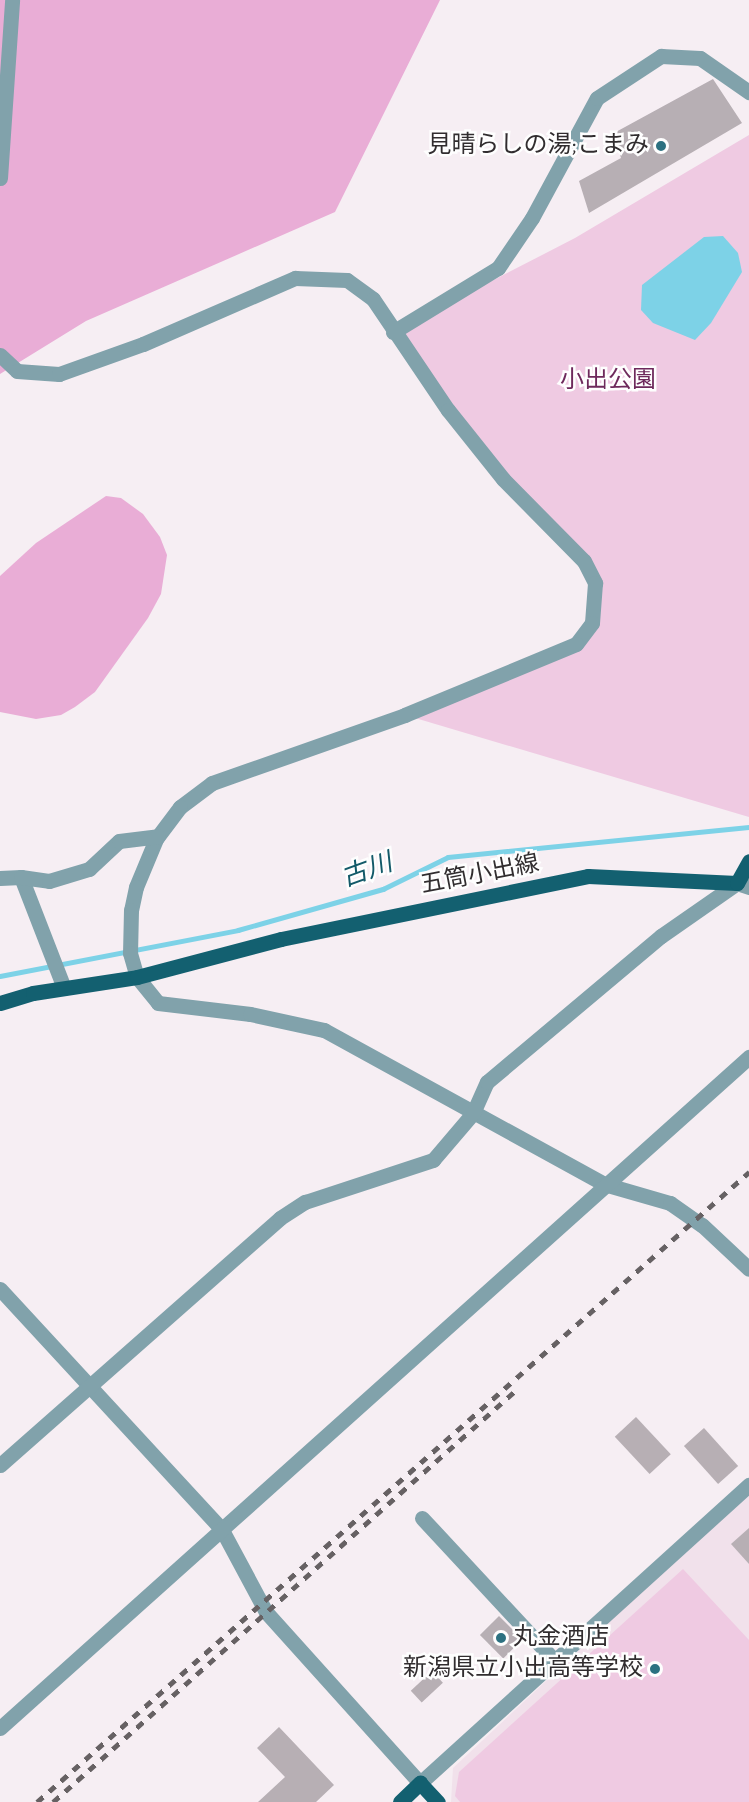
<!DOCTYPE html>
<html>
<head>
<meta charset="utf-8">
<style>
	body { margin:0 }
	#map { position:relative; width:749px; height:1802px; overflow:hidden; background:#f6eef3; font-family:"Alegreya Sans","Noto Sans JP",sans-serif }
	div>[style] { position:absolute }
	.built>* { inset:0; background:#f1e1eb }
	.green>* { inset:0; background:#efcae2 }
	.forest>* { inset:0; background:#e9add6 }
	.water>* { inset:0; background:#7dd2e7 }
	.stream>* { height:4.5px; margin:-2.25px; padding:0 2.25px; transform-origin:2.25px; border-radius:2.25px; background:#7dd2e7 }
	.building>* { inset:0; background:#b7afb4; transform-origin:0 0 }
	.minor>* { height:15px; margin:-7.5px; padding:0 7.5px; transform-origin:7.5px; border-radius:7.5px; background:#81a2ab }
	.major>* { height:15px; margin:-7.5px; padding:0 7.5px; transform-origin:7.5px; border-radius:7.5px; background:#136070 }
	.rail>* { height:4.5px; margin-top:-2.25px; transform-origin:0; background:repeating-linear-gradient(90deg,#666163 0 8px,transparent 0 16px) }
	.dots>* { width:16px; height:16px; translate:-50% -50%; box-sizing:border-box; border:3px solid #fefefe; border-radius:50% }
	span { translate:-50% -50%; white-space:nowrap; text-align:center; line-height:1.15; -webkit-text-stroke:5px #fefefe; paint-order:stroke }
	.poi-label { font-size:24px; color:#312d2f }
	.right { translate:-100% -50%; text-align:right }
	.left { translate:0 -50%; text-align:left }
	.park-label { font-size:24px; color:#6e295c }
	.street-label { font-size:24px; color:#312d2f }
	.water-label { font-size:26px; color:#135a69; font-style:italic }
</style>
</head>
<body>
<div id="map">
	<div class="built">
		<div style="clip-path:polygon(749px 1491px,749px 1802px,451px 1802px,453px 1768px)"></div>
	</div>
	<div class="green">
		<div style="clip-path:polygon(749px 135px,749px 817px,405px 715px,576px 644px,592px 623px,595px 583px,503px 479px,393px 332px,575px 238px)"></div>
		<div style="clip-path:polygon(683px 1569px,749px 1640px,749px 1802px,460px 1802px,455px 1796px,459px 1772px)"></div>
	</div>
	<div class="forest">
		<div style="clip-path:polygon(0 0,440px 0,335px 212px,86px 321px,0 374px)"></div>
		<div style="clip-path:polygon(106px 496px,121px 498px,143px 514px,160px 537px,167px 555px,161px 594px,148px 618px,95px 692px,75px 707px,61px 715px,36px 719px,0 712px,0 576px,36px 543px)"></div>
	</div>
	<div class="water">
		<div style="clip-path:polygon(723px 236px,738px 253px,742px 272px,711px 323px,695px 340px,653px 323px,641px 310px,642px 285px,704px 237px)"></div>
	</div>
	<div class="stream">
		<div style="left:0;top:976px;width:242px;rotate:-10.9deg"></div>
		<div style="left:238px;top:930px;width:151px;rotate:-15.8deg"></div>
		<div style="left:383px;top:889px;width:72px;rotate:-26.2deg"></div>
		<div style="left:448px;top:857px;width:302px;rotate:-5.7deg"></div>
	</div>
	<div class="building">
		<div style="clip-path:polygon(713px 79px,742px 123px,589px 213px,579px 181px,621px 158px,614px 133px)"></div>
		<div style="left:636px;top:1417px;width:51px;height:29px;rotate:47deg"></div>
		<div style="left:704px;top:1428px;width:51px;height:27px;rotate:48deg"></div>
		<div style="clip-path:polygon(749px 1528px,749px 1564px,731px 1544px)"></div>
		<div style="left:499px;top:1616px;width:33px;height:27px;rotate:45deg"></div>
		<div style="left:432px;top:1671px;width:16px;height:29px;rotate:47deg"></div>
		<div style="clip-path:polygon(279px 1727px,334px 1785px,316px 1802px,258px 1802px,285px 1777px,257px 1748px)"></div>
	</div>
	<div class="minor">
		<div style="left:0;top:178px;width:178px;rotate:-86.1deg"></div>
		<div style="left:393px;top:332px;width:123px;rotate:-31.4deg"></div>
		<div style="left:498px;top:268px;width:60px;rotate:-55.8deg"></div>
		<div style="left:532px;top:218px;width:136px;rotate:-61.6deg"></div>
		<div style="left:597px;top:98px;width:77px;rotate:-33.3deg"></div>
		<div style="left:661px;top:56px;width:39px;rotate:3deg"></div>
		<div style="left:700px;top:58px;width:60px;rotate:34.8deg"></div>
		<div style="left:0;top:355px;width:23px;rotate:43deg"></div>
		<div style="left:17px;top:371px;width:42px;rotate:4.1deg"></div>
		<div style="left:59px;top:374px;width:89px;rotate:-19.7deg"></div>
		<div style="left:143px;top:344px;width:166px;rotate:-23.5deg"></div>
		<div style="left:295px;top:278px;width:52px;rotate:2.2deg"></div>
		<div style="left:347px;top:280px;width:32px;rotate:36deg"></div>
		<div style="left:373px;top:299px;width:134px;rotate:56deg"></div>
		<div style="left:448px;top:410px;width:88px;rotate:51.4deg"></div>
		<div style="left:503px;top:479px;width:115px;rotate:45.4deg"></div>
		<div style="left:584px;top:561px;width:25px;rotate:63deg"></div>
		<div style="left:595px;top:583px;width:40px;rotate:94.3deg"></div>
		<div style="left:592px;top:623px;width:26px;rotate:127deg"></div>
		<div style="left:576px;top:644px;width:185px;rotate:157.5deg"></div>
		<div style="left:405px;top:715px;width:205px;rotate:160.6deg"></div>
		<div style="left:212px;top:783px;width:40px;rotate:143deg"></div>
		<div style="left:180px;top:807px;width:40px;rotate:127deg"></div>
		<div style="left:156px;top:839px;width:52px;rotate:112.6deg"></div>
		<div style="left:136px;top:887px;width:24px;rotate:102deg"></div>
		<div style="left:131px;top:910px;width:43px;rotate:91.3deg"></div>
		<div style="left:130px;top:953px;width:25px;rotate:74deg"></div>
		<div style="left:137px;top:977px;width:33px;rotate:51deg"></div>
		<div style="left:158px;top:1003px;width:93px;rotate:6.8deg"></div>
		<div style="left:250px;top:1014px;width:76px;rotate:12.2deg"></div>
		<div style="left:324px;top:1030px;width:320px;rotate:28.8deg"></div>
		<div style="left:604px;top:1184px;width:69px;rotate:16.1deg"></div>
		<div style="left:670px;top:1203px;width:39px;rotate:35deg"></div>
		<div style="left:702px;top:1225px;width:64px;rotate:43.1deg"></div>
		<div style="left:0;top:878px;width:21px;rotate:-3deg"></div>
		<div style="left:64px;top:988px;width:119px;rotate:-111.2deg"></div>
		<div style="left:21px;top:877px;width:28px;rotate:8deg"></div>
		<div style="left:49px;top:881px;width:42px;rotate:-16.7deg"></div>
		<div style="left:89px;top:869px;width:41px;rotate:-43deg"></div>
		<div style="left:119px;top:841px;width:39px;rotate:-7deg"></div>
		<div style="left:0;top:1289px;width:328px;rotate:47.3deg"></div>
		<div style="left:222px;top:1530px;width:93px;rotate:61.8deg"></div>
		<div style="left:266px;top:1612px;width:230px;rotate:48deg"></div>
		<div style="left:420px;top:1783px;width:444px;rotate:-42.2deg"></div>
		<div style="left:0;top:1465px;width:373px;rotate:-41.4deg"></div>
		<div style="left:280px;top:1218px;width:30px;rotate:-33deg"></div>
		<div style="left:305px;top:1202px;width:135px;rotate:-18.2deg"></div>
		<div style="left:433px;top:1160px;width:62px;rotate:-49.6deg"></div>
		<div style="left:473px;top:1113px;width:34px;rotate:-66deg"></div>
		<div style="left:487px;top:1082px;width:227px;rotate:-40deg"></div>
		<div style="left:661px;top:936px;width:93px;rotate:-34.9deg"></div>
		<div style="left:737px;top:883px;width:13px;rotate:18deg"></div>
		<div style="left:422px;top:1518px;width:195px;rotate:47.1deg"></div>
		<div style="left:0;top:1728px;width:1006px;rotate:-41.86deg"></div>
	</div>
	<div class="major">
		<div style="left:0;top:1003px;width:34px;rotate:-17deg"></div>
		<div style="left:33px;top:993px;width:105px;rotate:-8.7deg"></div>
		<div style="left:137px;top:977px;width:149px;rotate:-14.8deg"></div>
		<div style="left:281px;top:939px;width:313px;rotate:-11.6deg"></div>
		<div style="left:588px;top:876px;width:149px;rotate:2.7deg"></div>
		<div style="left:737px;top:883px;width:25px;rotate:-61deg"></div>
		<div style="left:400px;top:1802px;width:28px;rotate:-44deg"></div>
		<div style="left:420px;top:1783px;width:26px;rotate:47deg"></div>
	</div>
	<div class="rail">
		<div style="left:37px;top:1802px;width:951px;rotate:-41.5deg"></div>
		<div style="left:53px;top:1802px;width:620px;rotate:-41.66deg"></div>
	</div>
	<div class="dots">
		<div style="left:661px;top:146px;background:#2c7181"></div>
		<div style="left:501px;top:1638px;background:#2c7181"></div>
		<div style="left:655px;top:1669px;background:#2c7181"></div>
	</div>
	<div class="poi-label">
		<span class="right" style="left:649px;top:146px">見晴らしの湯;こまみ</span>
		<span class="left" style="left:513px;top:1638px">丸金酒店</span>
		<span class="right" style="left:643px;top:1669px">新潟県立小出高等学校</span>
	</div>
	<div class="park-label">
		<span style="left:608px;top:381px">小出公園</span>
	</div>
	<div class="street-label">
		<span style="left:480px;top:875px;rotate:-11deg">五筒小出線</span>
	</div>
	<div class="water-label">
		<span style="left:367px;top:871px;rotate:-20deg">古川</span>
	</div>
</div>
</body>
</html>
